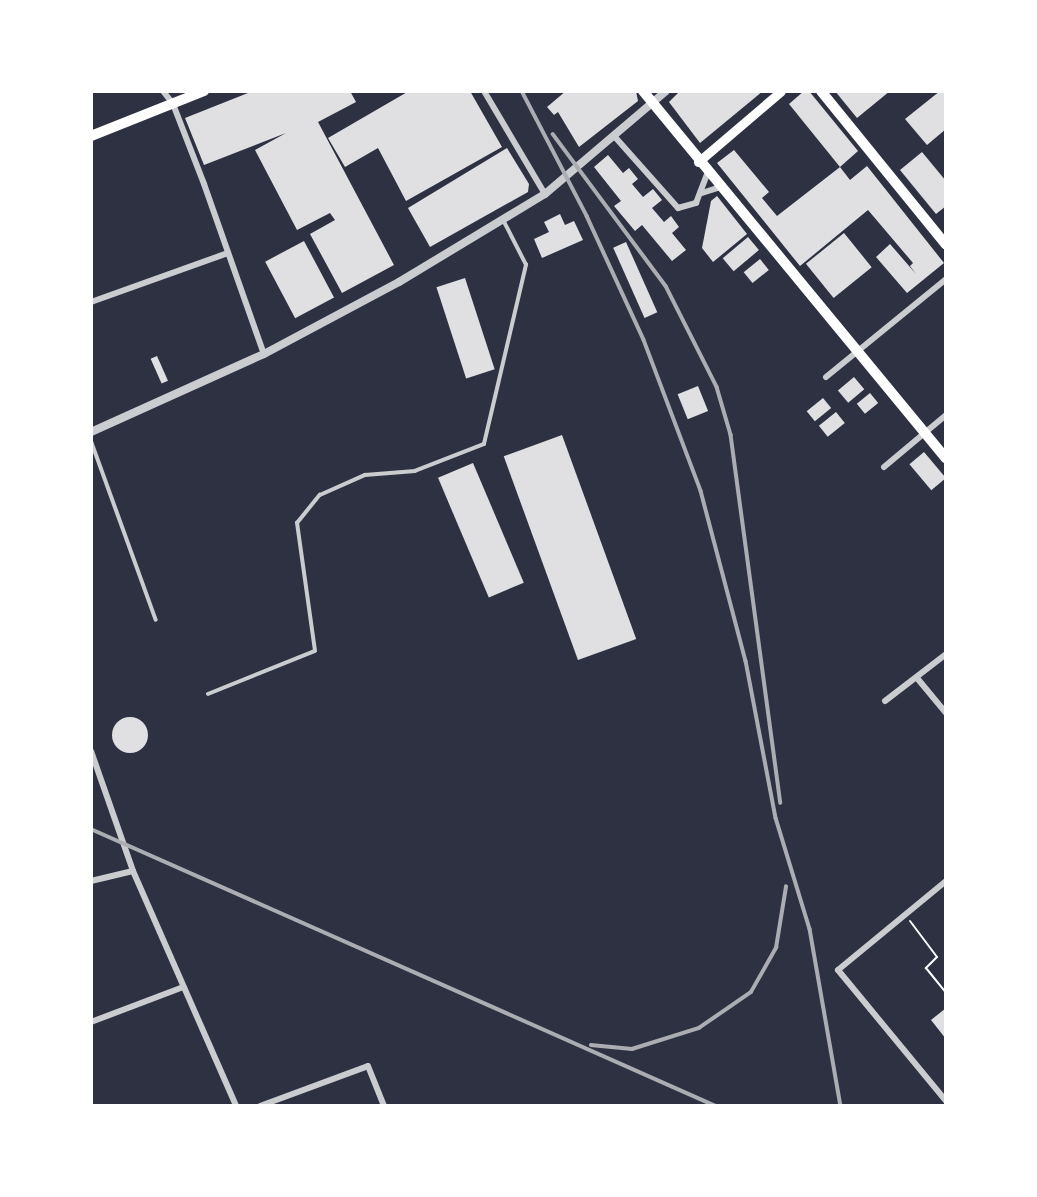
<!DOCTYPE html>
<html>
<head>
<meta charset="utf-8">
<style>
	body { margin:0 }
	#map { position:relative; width:1037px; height:1197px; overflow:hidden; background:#2d3142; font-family:"Titillium Web",sans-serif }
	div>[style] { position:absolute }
	.building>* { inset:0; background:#e0e0e3; transform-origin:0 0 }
	.round { border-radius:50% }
	.path>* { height:2px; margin:-1px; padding:0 1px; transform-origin:1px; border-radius:1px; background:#fff }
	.service>* { height:3.5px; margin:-1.75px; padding:0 1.75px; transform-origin:1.75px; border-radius:1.75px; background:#caccd0 }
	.minor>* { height:6px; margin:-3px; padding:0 3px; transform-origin:3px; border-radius:3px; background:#caccd0 }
	.tertiary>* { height:8px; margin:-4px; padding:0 4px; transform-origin:4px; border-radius:4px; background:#caccd0 }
	.secondary>* { height:9px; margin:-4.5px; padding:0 4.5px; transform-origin:4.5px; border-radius:4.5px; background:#fff }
	.primary>* { height:10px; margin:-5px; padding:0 5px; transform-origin:5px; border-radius:5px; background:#fff }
	.rail>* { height:3.5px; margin:-1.75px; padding:0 1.75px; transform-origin:1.75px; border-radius:1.75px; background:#abadb3 }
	span { translate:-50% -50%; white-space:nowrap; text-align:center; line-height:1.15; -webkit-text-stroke:5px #fff; paint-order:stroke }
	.frame { position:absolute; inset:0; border:93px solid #fff; pointer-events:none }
</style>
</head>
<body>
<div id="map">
	<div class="building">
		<div style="clip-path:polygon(253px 91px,350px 91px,356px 102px,318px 122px,394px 265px,342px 293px,310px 234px,335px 220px,330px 213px,297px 230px,255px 150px,286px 133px,204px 165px,185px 118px)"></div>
		<div style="clip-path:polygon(409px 91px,470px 91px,502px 147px,406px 201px,378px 148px,345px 167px,328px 138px)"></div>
		<div style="clip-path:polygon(566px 91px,636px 91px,638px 101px,579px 147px,558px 112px,554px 115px,547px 107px)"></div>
		<div style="clip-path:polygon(680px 91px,763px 91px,700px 143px,669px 102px)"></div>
		<div style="clip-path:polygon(804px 91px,809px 91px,858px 151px,840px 167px,789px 104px)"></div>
		<div style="clip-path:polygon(835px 91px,890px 91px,857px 118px)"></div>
		<div style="clip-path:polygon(940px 91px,946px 91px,946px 129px,927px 145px,905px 119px)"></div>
		<div style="clip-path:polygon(507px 148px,529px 184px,528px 192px,430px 247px,408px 208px)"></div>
		<div style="clip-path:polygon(734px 150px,769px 192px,762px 198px,777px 216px,840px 167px,850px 180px,867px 166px,944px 263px,907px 293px,876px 257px,890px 244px,916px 274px,910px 266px,913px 263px,868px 210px,800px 266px,717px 163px)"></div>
		<div style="clip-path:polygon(922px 152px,946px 181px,946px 206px,936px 214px,900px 170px)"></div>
		<div style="clip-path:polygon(608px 155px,623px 173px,629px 168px,638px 179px,632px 184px,643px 197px,653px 189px,662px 200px,652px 208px,664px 222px,671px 216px,679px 227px,672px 233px,686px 250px,672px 261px,642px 225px,635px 231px,614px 206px,621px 201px,594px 167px)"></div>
		<div style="clip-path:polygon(717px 196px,747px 234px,713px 262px,702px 248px,711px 201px)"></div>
		<div style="clip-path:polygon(560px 214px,565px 225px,574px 221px,583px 240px,542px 258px,534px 239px,549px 232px,544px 222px)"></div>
		<div style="left:844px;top:233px;width:44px;height:49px;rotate:51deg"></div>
		<div style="left:748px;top:237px;width:17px;height:33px;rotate:50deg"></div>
		<div style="left:304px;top:241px;width:64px;height:44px;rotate:62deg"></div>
		<div style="left:626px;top:242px;width:77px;height:14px;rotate:66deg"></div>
		<div style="left:760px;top:259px;width:14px;height:21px;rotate:51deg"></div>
		<div style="left:465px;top:278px;width:96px;height:30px;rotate:72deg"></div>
		<div style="left:157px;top:356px;width:27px;height:7px;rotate:66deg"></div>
		<div style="left:854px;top:377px;width:16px;height:21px;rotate:50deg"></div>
		<div style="left:698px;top:386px;width:27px;height:22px;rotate:68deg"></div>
		<div style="left:870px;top:393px;width:13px;height:17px;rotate:51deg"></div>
		<div style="left:823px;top:398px;width:13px;height:21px;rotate:51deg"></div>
		<div style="left:836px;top:412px;width:14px;height:22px;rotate:51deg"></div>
		<div style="left:562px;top:435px;width:217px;height:62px;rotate:70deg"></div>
		<div style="left:924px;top:452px;width:34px;height:19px;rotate:50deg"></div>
		<div style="left:473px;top:463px;width:130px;height:38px;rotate:67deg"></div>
		<div class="round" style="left:112px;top:717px;width:36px;height:36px"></div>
		<div style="clip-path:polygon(946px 1008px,946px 1039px,931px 1020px)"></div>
	</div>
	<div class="path">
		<div style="left:910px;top:921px;width:45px;rotate:53.1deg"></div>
		<div style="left:937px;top:957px;width:16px;rotate:135deg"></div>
		<div style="left:926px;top:968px;width:32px;rotate:51deg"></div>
	</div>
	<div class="service">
		<div style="left:91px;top:440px;width:191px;rotate:70.1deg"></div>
		<div style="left:208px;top:694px;width:115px;rotate:-21.9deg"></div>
		<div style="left:315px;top:651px;width:129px;rotate:-98deg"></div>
		<div style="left:297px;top:523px;width:36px;rotate:-51deg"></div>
		<div style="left:320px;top:495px;width:49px;rotate:-24deg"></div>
		<div style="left:365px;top:475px;width:50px;rotate:-4.6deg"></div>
		<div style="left:415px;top:471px;width:74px;rotate:-21.4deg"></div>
		<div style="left:484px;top:444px;width:184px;rotate:-76.8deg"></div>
		<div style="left:526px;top:265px;width:51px;rotate:-117.1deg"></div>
	</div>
	<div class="minor">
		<div style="left:163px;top:91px;width:16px;rotate:52deg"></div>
		<div style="left:173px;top:104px;width:86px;rotate:68.8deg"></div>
		<div style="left:204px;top:184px;width:180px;rotate:70.6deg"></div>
		<div style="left:484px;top:91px;width:120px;rotate:59.4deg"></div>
		<div style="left:615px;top:137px;width:95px;rotate:48.4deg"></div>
		<div style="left:678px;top:208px;width:19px;rotate:-16deg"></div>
		<div style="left:696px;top:203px;width:33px;rotate:-69deg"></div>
		<div style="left:702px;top:193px;width:19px;rotate:-18deg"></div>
		<div style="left:91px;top:302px;width:145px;rotate:-19.7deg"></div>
		<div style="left:826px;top:377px;width:155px;rotate:-39.2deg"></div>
		<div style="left:884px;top:467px;width:81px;rotate:-40deg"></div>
		<div style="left:917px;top:678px;width:45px;rotate:50.4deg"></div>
		<div style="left:885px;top:701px;width:77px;rotate:-37.6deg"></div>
		<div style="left:91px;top:751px;width:127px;rotate:70.7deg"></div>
		<div style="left:133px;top:871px;width:257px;rotate:66.3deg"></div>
		<div style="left:91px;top:881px;width:43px;rotate:-13.4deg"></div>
		<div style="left:946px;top:881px;width:140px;rotate:140.5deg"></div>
		<div style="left:838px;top:970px;width:170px;rotate:50.5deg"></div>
		<div style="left:91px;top:1022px;width:98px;rotate:-20.8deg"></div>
		<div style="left:260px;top:1106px;width:115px;rotate:-20.3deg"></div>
		<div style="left:368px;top:1066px;width:43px;rotate:68.2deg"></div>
	</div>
	<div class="tertiary">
		<div style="left:91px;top:432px;width:190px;rotate:-24.3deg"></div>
		<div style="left:264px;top:354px;width:153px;rotate:-28.1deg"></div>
		<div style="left:399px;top:282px;width:170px;rotate:-31.1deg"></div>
		<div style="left:545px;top:194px;width:159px;rotate:-40.4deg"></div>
	</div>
	<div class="secondary">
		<div style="left:698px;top:162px;width:109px;rotate:-40.5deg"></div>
	</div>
	<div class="primary">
		<div style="left:643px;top:91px;width:476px;rotate:50.5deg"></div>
		<div style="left:821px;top:91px;width:198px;rotate:50.9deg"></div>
		<div style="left:91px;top:136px;width:122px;rotate:-21.7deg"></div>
	</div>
	<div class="rail">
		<div style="left:522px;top:91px;width:141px;rotate:62.5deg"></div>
		<div style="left:587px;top:216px;width:136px;rotate:65.3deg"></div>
		<div style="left:644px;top:340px;width:161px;rotate:69.3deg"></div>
		<div style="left:701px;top:491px;width:176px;rotate:75.2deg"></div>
		<div style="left:746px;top:661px;width:160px;rotate:79.2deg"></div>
		<div style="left:776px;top:818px;width:116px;rotate:73deg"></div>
		<div style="left:810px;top:929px;width:180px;rotate:80.1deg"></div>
		<div style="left:553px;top:134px;width:189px;rotate:53.4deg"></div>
		<div style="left:666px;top:286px;width:113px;rotate:63.2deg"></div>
		<div style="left:717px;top:387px;width:50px;rotate:73.7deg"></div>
		<div style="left:731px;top:435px;width:371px;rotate:82.3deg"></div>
		<div style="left:91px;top:829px;width:684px;rotate:23.9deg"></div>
		<div style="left:591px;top:1045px;width:41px;rotate:5.6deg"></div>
		<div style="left:632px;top:1049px;width:70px;rotate:-17.4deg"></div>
		<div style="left:699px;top:1028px;width:63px;rotate:-34.7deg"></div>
		<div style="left:751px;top:992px;width:51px;rotate:-60.4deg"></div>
		<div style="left:776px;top:948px;width:62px;rotate:-80.7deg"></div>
	</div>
	<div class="frame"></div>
</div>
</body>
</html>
